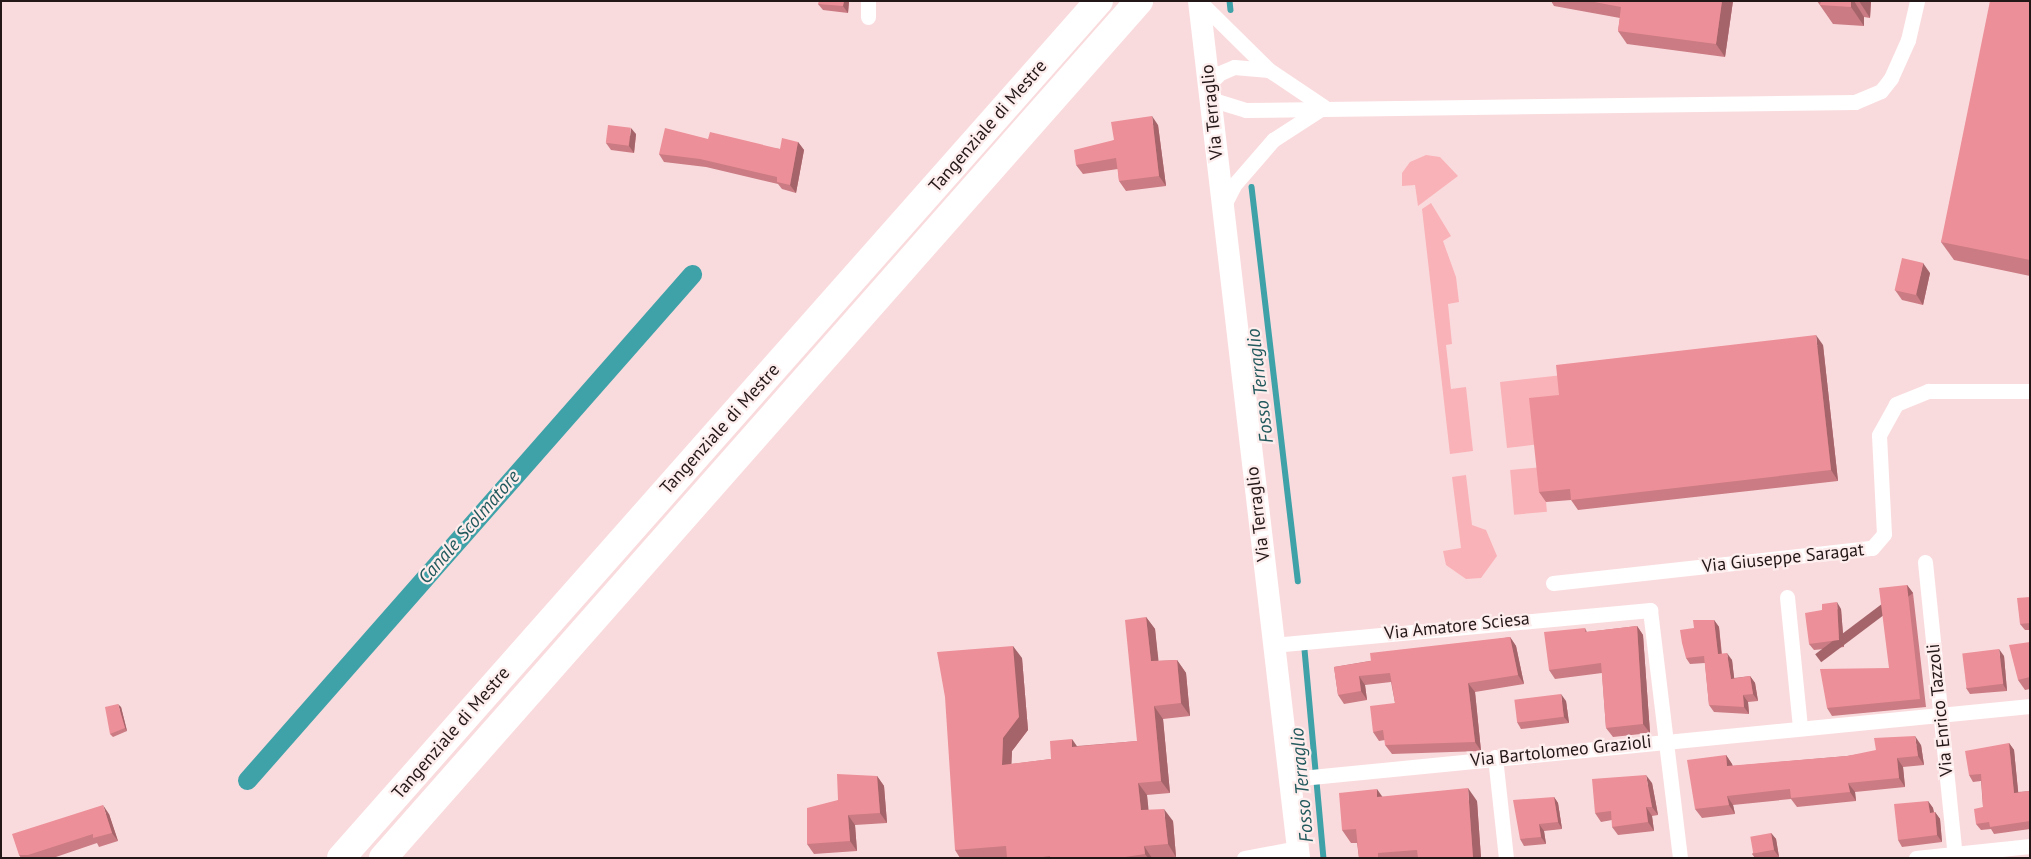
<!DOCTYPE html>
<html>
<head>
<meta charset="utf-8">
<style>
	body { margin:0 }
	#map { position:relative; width:2031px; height:859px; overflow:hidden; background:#fadbdd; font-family:"PT Sans",sans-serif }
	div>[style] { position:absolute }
	.green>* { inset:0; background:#f9b2b7; transform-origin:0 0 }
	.stream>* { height:5.5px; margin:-2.75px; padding:0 2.75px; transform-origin:2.75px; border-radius:2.75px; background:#40a2a9 }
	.canal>* { height:19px; margin:-9.5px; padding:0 9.5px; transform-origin:9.5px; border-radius:9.5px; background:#40a2a9 }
	.street>* { height:15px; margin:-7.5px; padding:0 7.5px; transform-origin:7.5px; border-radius:7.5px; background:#fff }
	.secondary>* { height:22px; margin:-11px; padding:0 11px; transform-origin:11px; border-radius:11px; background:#fff }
	.highway>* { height:28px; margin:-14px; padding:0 14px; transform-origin:14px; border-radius:14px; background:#fff }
	.wall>* { inset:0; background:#cb7b83 }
	.shaded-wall>* { inset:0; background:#a5646a; transform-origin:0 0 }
	.building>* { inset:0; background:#ec8f98; transform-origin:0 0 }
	span { translate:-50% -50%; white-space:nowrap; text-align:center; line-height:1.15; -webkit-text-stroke:4.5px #fdeded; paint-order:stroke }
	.street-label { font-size:18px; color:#241718 }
	.water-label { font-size:19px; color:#22595d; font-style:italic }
	.frame { position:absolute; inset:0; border:2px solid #241718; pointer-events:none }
</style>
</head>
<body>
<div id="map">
	<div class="green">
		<div style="clip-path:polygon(1426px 155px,1440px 157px,1458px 176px,1418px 206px,1415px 185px,1402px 186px,1402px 173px,1410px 162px)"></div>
		<div style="clip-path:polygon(1431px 203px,1451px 236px,1443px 241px,1456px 277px,1459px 302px,1448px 304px,1452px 344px,1446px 345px,1451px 389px,1466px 387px,1473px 451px,1450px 454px,1422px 209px)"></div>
		<div style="clip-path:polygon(1563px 375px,1566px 405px,1540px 444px,1507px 448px,1500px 382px)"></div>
		<div style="left:1543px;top:467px;width:45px;height:33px;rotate:85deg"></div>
		<div style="clip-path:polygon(1466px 475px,1472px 525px,1486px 530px,1497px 556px,1481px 578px,1466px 579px,1446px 565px,1443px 551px,1461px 548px,1452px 477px)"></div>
	</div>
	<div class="stream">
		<div style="left:1230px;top:1px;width:9px;rotate:84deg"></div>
		<div style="left:1252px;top:187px;width:397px;rotate:83.3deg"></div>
		<div style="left:1305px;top:650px;width:209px;rotate:84.8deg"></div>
	</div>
	<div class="canal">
		<div style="left:247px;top:780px;width:674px;rotate:-48.67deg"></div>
	</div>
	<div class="street">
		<div style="left:868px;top:1px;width:16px;rotate:90deg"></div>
		<div style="left:1199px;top:1px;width:98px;rotate:44.6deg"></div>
		<div style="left:1269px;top:70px;width:66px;rotate:33.9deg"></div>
		<div style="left:1209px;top:84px;width:16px;rotate:-45deg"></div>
		<div style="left:1220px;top:73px;width:15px;rotate:-23deg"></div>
		<div style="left:1234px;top:67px;width:35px;rotate:5deg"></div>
		<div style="left:1210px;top:99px;width:37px;rotate:17deg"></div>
		<div style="left:1245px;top:110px;width:610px;rotate:-0.75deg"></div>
		<div style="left:1855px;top:102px;width:28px;rotate:-23deg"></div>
		<div style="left:1881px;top:91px;width:16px;rotate:-52deg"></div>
		<div style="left:1891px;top:78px;width:42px;rotate:-65.9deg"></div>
		<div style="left:1908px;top:40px;width:40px;rotate:-77deg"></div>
		<div style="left:1224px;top:205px;width:22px;rotate:-63deg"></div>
		<div style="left:1234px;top:185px;width:60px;rotate:-49.1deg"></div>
		<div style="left:1273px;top:140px;width:57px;rotate:-32.9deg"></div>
		<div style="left:1925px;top:562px;width:298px;rotate:84.2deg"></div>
		<div style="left:1553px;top:583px;width:321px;rotate:-6.3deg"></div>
		<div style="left:1872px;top:548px;width:18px;rotate:-49deg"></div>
		<div style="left:1884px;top:534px;width:99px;rotate:-92.9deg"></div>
		<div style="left:1879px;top:435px;width:35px;rotate:-61deg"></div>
		<div style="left:1896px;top:404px;width:35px;rotate:-22deg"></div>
		<div style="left:1928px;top:391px;width:102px"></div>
		<div style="left:1787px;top:597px;width:132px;rotate:84.3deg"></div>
		<div style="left:1273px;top:645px;width:379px;rotate:-5.3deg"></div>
		<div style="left:1650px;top:610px;width:250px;rotate:83.1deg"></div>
		<div style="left:1495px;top:757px;width:102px;rotate:83.8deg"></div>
		<div style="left:1291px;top:779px;width:743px;rotate:-5.64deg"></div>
		<div style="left:1244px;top:858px;width:55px;rotate:-10.5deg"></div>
		<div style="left:1916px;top:858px;width:115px;rotate:-6deg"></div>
	</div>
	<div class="secondary">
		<div style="left:1199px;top:1px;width:863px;rotate:83.34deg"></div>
	</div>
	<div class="highway">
		<div style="left:341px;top:858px;width:1144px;rotate:-48.51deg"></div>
		<div style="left:383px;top:858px;width:1143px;rotate:-48.58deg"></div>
	</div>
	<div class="wall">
		<div style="clip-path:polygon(849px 1px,848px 13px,823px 10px,818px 4px)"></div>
		<div style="clip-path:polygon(1551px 1px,1733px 1px,1725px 57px,1627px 44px,1618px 31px,1620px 18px,1554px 6px)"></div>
		<div style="clip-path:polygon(1817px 1px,1871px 1px,1870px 18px,1864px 17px,1864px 26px,1833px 24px)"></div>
		<div style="clip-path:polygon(2030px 1px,2030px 276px,1954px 260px,1941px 242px)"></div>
		<div style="clip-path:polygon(1158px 125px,1166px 186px,1126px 191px,1119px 181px,1118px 169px,1083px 174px,1076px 165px,1114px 140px)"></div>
		<div style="clip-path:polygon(636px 134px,634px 153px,611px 150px,606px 143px)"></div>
		<div style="clip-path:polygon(708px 139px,780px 149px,798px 142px,804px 150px,796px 193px,782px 189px,778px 184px,706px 167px,664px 162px,659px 154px)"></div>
		<div style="clip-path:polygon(1930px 273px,1923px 305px,1902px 300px,1895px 290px)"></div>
		<div style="clip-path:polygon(1823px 345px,1838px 481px,1578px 510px,1571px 500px,1546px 502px,1539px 492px,1559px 395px)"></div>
		<div style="clip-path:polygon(1907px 585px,1913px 593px,1926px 707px,1832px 716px,1827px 708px,1889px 668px)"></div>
		<div style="clip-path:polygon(2030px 597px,2030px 630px,2025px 630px,2020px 624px)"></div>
		<div style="clip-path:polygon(1841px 609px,1844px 647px,1814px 650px,1809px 644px,1822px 610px)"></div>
		<div style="clip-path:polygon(1146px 617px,1155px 629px,1158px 661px,1177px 660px,1186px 673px,1190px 716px,1163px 719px,1170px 793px,1147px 795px,1148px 810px,1173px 821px,1176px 857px,1167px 858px,960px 858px,955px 850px,1022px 658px,1028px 730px,1012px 751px,1011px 764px,1051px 759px,1077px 746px,1137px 741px)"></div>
		<div style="clip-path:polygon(1714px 620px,1719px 627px,1722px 654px,1732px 660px,1734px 678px,1750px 676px,1755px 683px,1758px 701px,1748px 702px,1749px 714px,1714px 712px,1709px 705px,1705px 663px,1690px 664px,1686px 658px,1694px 628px)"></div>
		<div style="clip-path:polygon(1637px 626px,1643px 635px,1650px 733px,1613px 737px,1606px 728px,1602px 673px,1555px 679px,1549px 670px,1585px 628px,1587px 632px)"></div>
		<div style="clip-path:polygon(1510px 637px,1516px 646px,1524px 684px,1475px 692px,1481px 751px,1392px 754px,1385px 745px,1385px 740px,1379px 741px,1373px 732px,1395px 703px,1391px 682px,1365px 685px,1367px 700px,1344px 704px,1338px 695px,1334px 667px)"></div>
		<div style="clip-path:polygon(2030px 642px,2030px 689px,2025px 690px,2018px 680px)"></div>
		<div style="clip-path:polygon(2004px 656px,2007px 691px,1970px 694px,1966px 688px)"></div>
		<div style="clip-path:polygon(1566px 701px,1569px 723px,1521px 729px,1517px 722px)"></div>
		<div style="clip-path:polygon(121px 707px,127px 731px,113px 737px,110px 734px)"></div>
		<div style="clip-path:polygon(2009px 743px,2014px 750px,2018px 792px,2030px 791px,2030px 829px,1994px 834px,1991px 829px,1981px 830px,1976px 824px,1983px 807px,1981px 781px,1973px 782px,1969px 775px)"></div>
		<div style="clip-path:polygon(1921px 745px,1924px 765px,1903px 767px,1905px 787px,1855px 792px,1856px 801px,1797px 807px,1791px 799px,1733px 805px,1735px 814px,1702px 818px,1695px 809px,1726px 755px,1732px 764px,1733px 766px,1847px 756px)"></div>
		<div style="clip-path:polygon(877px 776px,884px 786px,887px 823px,855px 825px,857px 851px,814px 854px,807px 844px,838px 800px)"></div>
		<div style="clip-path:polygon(1652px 783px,1658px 815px,1652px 816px,1654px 831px,1618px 835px,1612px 827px,1612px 820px,1601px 822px,1595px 813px)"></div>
		<div style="clip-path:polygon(1382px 797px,1477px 801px,1481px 858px,1359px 858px,1357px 843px,1351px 843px,1342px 830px)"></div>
		<div style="clip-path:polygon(1554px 797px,1558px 803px,1562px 829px,1544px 831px,1546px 844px,1524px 846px,1520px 839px)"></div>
		<div style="clip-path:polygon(1928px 801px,1933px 808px,1934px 812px,1935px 812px,1940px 819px,1942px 842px,1902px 847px,1898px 840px)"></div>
		<div style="clip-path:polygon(109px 814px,118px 841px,99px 847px,97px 843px,53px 858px,21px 858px,19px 855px)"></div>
		<div style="clip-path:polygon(1771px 833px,1776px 839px,1779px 857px,1772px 858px,1755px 858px,1752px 854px)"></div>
	</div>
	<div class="shaded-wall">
		<div style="clip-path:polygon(844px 1px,849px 1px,848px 13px,843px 6px)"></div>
		<div style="clip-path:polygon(1722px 1px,1733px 1px,1725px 57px,1716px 44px)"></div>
		<div style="clip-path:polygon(1851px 1px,1854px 1px,1864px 17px,1864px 26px,1851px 7px)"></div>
		<div style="clip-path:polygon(1859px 1px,1871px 1px,1870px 18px)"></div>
		<div style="clip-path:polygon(1152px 116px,1158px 125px,1166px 186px,1159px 176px)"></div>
		<div style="clip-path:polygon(631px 128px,636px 134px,634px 153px,629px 146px)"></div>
		<div style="clip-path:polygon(798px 142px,804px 150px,796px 193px,790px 185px)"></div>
		<div style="clip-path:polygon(1923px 263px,1930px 273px,1923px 305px,1916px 294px)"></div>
		<div style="clip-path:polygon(1816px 335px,1823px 345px,1838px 481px,1831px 470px)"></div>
		<div style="left:1907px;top:585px;width:10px;height:115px;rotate:53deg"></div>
		<div style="clip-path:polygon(1837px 602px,1841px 609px,1844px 647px,1839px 640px)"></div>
		<div style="clip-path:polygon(1146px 617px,1155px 629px,1160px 674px,1151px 661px)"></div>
		<div style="clip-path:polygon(1714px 620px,1719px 627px,1722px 661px,1718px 654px)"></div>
		<div style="clip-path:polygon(1637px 626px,1643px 635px,1650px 733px,1643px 724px)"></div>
		<div style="clip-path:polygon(1510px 637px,1516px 646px,1524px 684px,1518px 675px)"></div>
		<div style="clip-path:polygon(1013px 646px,1022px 658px,1028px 730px,1012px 751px,1011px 777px,1002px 765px,1003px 738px)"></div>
		<div style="clip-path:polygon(1999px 649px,2004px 656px,2007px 691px,2003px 684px)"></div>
		<div style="clip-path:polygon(1727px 653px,1732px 660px,1735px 685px,1731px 679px)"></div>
		<div style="clip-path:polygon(1177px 660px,1186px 673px,1190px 716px,1181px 703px)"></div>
		<div style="clip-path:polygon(1359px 676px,1365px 685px,1367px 700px,1361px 691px)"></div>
		<div style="clip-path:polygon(1750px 676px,1755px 683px,1758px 701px,1753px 694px)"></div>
		<div style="clip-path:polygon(1468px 683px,1475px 692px,1481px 751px,1475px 742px)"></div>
		<div style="clip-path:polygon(1561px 694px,1566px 701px,1569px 723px,1564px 717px)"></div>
		<div style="clip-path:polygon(1743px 695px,1748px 702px,1749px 714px,1744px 707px)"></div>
		<div style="clip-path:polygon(118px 704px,121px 707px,127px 731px,125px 728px)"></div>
		<div style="clip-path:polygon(1154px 706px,1163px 719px,1170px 793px,1161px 781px)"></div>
		<div style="clip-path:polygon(1915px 736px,1921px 745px,1924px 765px,1918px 756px)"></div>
		<div style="clip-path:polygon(1072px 739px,1081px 752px,1072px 747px)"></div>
		<div style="clip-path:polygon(2009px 743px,2014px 750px,2019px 800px,2014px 793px)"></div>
		<div style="clip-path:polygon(1726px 755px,1732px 764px,1734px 775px,1727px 766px)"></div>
		<div style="clip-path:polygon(1897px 758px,1903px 767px,1905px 787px,1899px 778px)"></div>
		<div style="clip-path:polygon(1646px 775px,1652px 783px,1658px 815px,1652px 807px)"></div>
		<div style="clip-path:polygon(877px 776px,884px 786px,887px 823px,880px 813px)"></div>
		<div style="clip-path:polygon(1138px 783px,1147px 795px,1150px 823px,1141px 810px)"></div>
		<div style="clip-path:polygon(1848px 783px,1855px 792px,1856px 801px,1850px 792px)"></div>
		<div style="clip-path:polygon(1468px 788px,1477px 801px,1481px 858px,1473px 858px)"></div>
		<div style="clip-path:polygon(1377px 789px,1386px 802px,1377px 797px)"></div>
		<div style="clip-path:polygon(1727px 796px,1733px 805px,1735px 814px,1729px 805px)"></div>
		<div style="clip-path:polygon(1554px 797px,1558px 803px,1562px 829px,1558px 822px)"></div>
		<div style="clip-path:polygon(1928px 801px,1933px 808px,1935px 820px,1930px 813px)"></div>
		<div style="clip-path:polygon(103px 805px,109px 814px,118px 841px,112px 833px)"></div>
		<div style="clip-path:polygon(1646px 807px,1652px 816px,1654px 831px,1648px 822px)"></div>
		<div style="clip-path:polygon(1164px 809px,1173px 821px,1176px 857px,1168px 844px)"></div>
		<div style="clip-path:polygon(1935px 812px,1940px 819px,1942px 842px,1937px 835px)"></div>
		<div style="clip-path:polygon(848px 815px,855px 825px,857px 851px,850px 841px)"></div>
		<div style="clip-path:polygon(1539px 824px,1544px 831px,1546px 844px,1541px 837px)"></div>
		<div style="clip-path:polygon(1771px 833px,1776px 839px,1779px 857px,1774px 850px)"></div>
		<div style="clip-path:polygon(1144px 846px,1152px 858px,1148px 858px,1145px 854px)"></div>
	</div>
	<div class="building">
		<div style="clip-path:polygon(819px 1px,844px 1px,843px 6px,818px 4px)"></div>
		<div style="clip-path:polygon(1589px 1px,1722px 1px,1716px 44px,1618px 31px,1621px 7px)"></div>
		<div style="clip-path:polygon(1821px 1px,1851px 1px,1851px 7px,1820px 5px)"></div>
		<div style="clip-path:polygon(1990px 1px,2030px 1px,2030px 260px,1941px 242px)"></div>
		<div style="clip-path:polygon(1152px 116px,1159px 176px,1119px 181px,1116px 158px,1076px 165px,1074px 150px,1114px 140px,1111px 122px)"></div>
		<div style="left:608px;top:125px;width:23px;height:18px;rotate:7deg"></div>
		<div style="clip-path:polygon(665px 128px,708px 139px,710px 132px,780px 149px,782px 138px,798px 142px,790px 185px,777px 182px,777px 177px,700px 159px,659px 154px)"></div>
		<div style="left:1902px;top:258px;width:22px;height:33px;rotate:13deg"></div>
		<div style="clip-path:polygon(1816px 335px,1831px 470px,1571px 500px,1570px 489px,1539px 492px,1529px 398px,1559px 395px,1556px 365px)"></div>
		<div style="clip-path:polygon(1907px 585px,1920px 699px,1827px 708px,1820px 669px,1889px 668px,1879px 588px)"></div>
		<div style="clip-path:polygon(2030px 597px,2030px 623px,2020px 624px,2017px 598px)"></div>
		<div style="clip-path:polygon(1837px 602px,1839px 640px,1809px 644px,1805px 613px,1822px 610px,1822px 604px)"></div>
		<div style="clip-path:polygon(1146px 617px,1151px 661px,1177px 660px,1181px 703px,1154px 706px,1161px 781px,1138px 783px,1141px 810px,1164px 809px,1168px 844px,1144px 846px,1145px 854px,1119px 858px,1050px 858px,1050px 856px,1035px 858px,1007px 858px,1006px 846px,955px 850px,945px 697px,937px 652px,1013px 646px,1019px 717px,1003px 738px,1002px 765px,1051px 759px,1050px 741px,1072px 739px,1072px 747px,1137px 741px,1125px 620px)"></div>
		<div style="clip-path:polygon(1693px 620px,1714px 620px,1718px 654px,1727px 653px,1731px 679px,1750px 676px,1753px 694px,1743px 695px,1744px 707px,1709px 705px,1704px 656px,1686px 658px,1682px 643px,1680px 630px,1694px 628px)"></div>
		<div style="clip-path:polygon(1637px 626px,1643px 724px,1606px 728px,1601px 663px,1549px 670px,1544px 632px,1585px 628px,1585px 632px)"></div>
		<div style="clip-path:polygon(1510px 637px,1518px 675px,1468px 683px,1475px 742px,1385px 745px,1383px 730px,1373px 732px,1370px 706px,1395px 703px,1390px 673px,1359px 676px,1361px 691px,1338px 695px,1334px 667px,1371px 661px,1370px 653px)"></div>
		<div style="clip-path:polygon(2030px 642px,2030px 677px,2018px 680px,2009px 645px)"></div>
		<div style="left:1999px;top:649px;width:35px;height:37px;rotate:83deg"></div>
		<div style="left:1561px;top:694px;width:23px;height:47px;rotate:83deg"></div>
		<div style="clip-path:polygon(118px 704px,125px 728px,110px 734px,105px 707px)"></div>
		<div style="clip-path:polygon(1915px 736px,1918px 756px,1897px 758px,1899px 778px,1848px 783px,1850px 792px,1791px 798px,1790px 789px,1727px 796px,1729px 805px,1695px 809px,1687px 760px,1726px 755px,1727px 766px,1847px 756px,1876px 750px,1874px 738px)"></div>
		<div style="clip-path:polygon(2009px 743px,2014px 793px,2030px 791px,2030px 821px,1990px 827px,1989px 822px,1976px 824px,1974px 809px,1983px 807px,1981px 774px,1969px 775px,1965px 751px)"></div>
		<div style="clip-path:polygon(837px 774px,877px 776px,880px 813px,848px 815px,850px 841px,807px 844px,807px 808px,838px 800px)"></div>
		<div style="clip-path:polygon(1646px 775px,1652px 807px,1646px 807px,1648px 822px,1612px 827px,1611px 811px,1595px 813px,1592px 779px)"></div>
		<div style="clip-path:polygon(1468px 788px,1473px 858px,1418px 858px,1417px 850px,1378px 853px,1378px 858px,1359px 858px,1356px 829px,1342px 830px,1339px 793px,1377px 789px,1377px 797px)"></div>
		<div style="clip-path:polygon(1554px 797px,1558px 822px,1539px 824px,1541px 837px,1520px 839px,1513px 800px)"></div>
		<div style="clip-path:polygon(1928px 801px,1930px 813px,1935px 812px,1937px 835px,1898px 840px,1894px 804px)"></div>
		<div style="clip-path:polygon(103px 805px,112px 833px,93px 838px,93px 834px,28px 855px,19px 855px,12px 834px)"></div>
		<div style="left:1771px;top:833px;width:17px;height:21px;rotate:80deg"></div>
	</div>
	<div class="street-label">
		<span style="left:1212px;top:112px;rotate:-96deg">Via Terraglio</span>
		<span style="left:988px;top:126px;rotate:-49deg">Tangenziale di Mestre</span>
		<span style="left:720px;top:429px;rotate:-48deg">Tangenziale di Mestre</span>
		<span style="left:1258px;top:514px;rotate:-97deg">Via Terraglio</span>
		<span style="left:1783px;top:558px;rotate:-6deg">Via Giuseppe Saragat</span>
		<span style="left:1457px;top:626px;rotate:-6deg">Via Amatore Sciesa</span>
		<span style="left:1940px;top:710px;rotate:-96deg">Via Enrico Tazzoli</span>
		<span style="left:451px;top:733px;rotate:-49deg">Tangenziale di Mestre</span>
		<span style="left:1561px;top:751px;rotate:-6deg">Via Bartolomeo Grazioli</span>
	</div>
	<div class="water-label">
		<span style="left:1260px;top:386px;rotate:-97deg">Fosso Terraglio</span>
		<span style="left:469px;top:527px;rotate:-49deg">Canale Scolmatore</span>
		<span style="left:1302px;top:785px;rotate:-95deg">Fosso Terraglio</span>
	</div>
	<div class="frame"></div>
</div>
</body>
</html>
